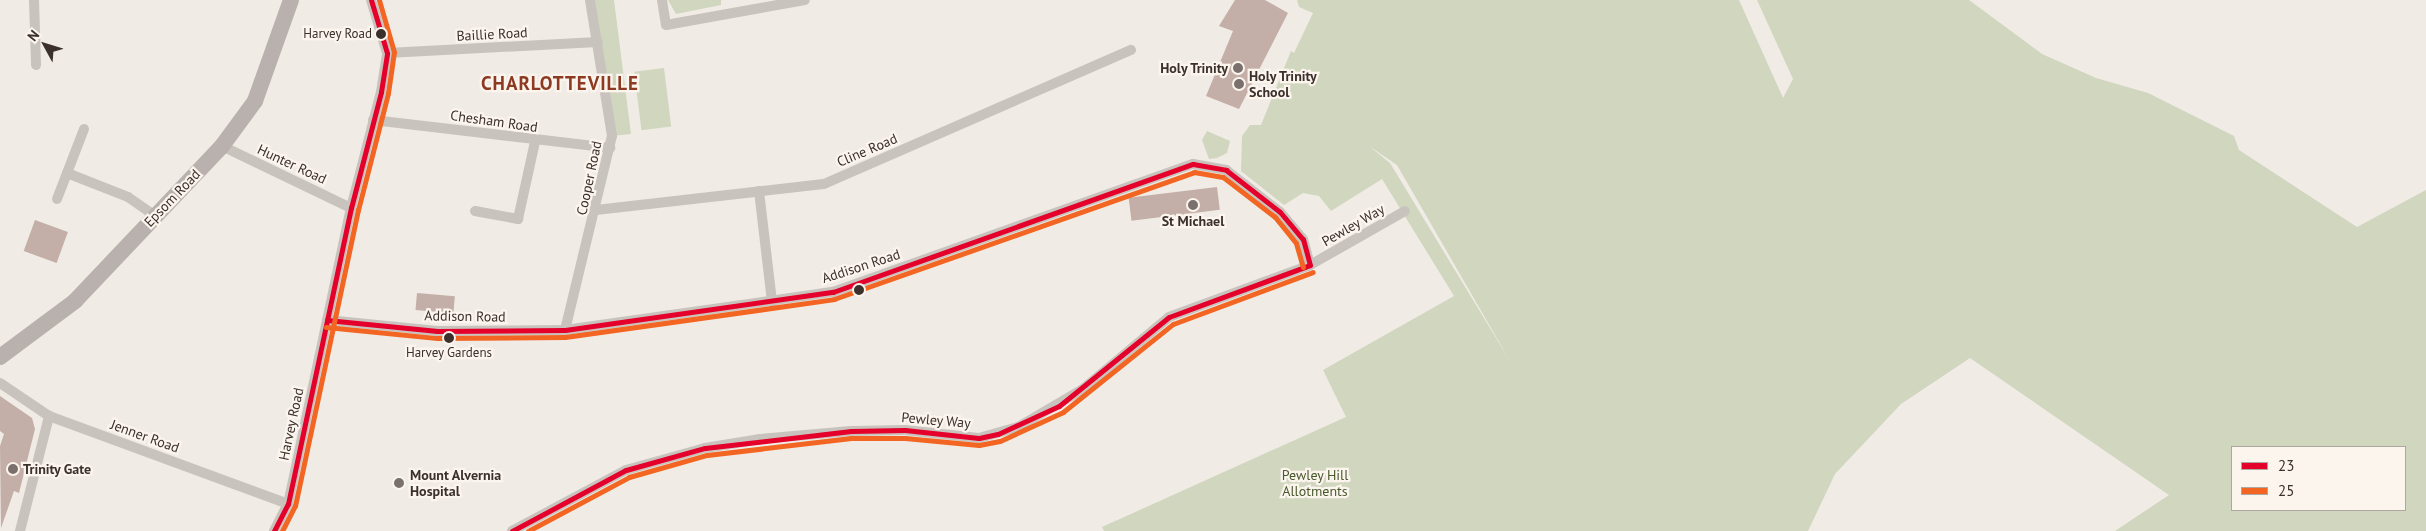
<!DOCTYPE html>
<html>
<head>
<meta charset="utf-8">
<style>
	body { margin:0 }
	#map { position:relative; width:2426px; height:531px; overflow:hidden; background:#f0ebe5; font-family:"PT Sans",sans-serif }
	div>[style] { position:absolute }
	.green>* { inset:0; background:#d1d6bf; transform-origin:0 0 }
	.building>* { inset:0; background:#c3afa7; transform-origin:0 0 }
	.minor>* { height:10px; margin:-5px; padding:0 5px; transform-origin:5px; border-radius:5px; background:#c9c3be }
	.primary>* { height:16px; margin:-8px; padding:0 8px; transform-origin:8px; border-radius:8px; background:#b8b1ad }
	.bus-1>* { height:5px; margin:-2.5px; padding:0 2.5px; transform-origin:2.5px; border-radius:2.5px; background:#e4002b }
	.bus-2>* { height:5px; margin:-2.5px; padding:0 2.5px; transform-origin:2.5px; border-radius:2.5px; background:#f26522 }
	.dots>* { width:14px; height:14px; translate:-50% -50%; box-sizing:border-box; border:2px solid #fbf5ee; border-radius:50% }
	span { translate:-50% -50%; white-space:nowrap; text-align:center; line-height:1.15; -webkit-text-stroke:4.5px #fbf5ee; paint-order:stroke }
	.bus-label { font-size:13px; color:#3b302b }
	.right { translate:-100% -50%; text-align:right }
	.street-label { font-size:14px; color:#3b302b }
	.poi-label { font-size:14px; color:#3b302b; font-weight:700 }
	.left { translate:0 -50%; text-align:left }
	.park-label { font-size:14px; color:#4a5a2e }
	.district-label { font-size:19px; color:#8c3b22; font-weight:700; letter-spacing:1px }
	.legend { position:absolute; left:2231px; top:446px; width:175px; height:65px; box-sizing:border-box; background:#fbf5ee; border:1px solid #aea6a0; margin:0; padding:6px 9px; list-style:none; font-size:15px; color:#3b302b }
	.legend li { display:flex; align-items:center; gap:10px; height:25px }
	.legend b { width:25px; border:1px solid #aea6a0 }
	.north { position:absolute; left:20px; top:20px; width:50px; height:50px; -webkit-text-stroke:4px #fbf5ee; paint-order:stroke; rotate:309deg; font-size:14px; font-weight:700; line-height:20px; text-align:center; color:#3b302b }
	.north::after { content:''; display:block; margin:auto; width:18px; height:22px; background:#3b302b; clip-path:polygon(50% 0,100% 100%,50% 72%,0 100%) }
</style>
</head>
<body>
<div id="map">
	<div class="green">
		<div style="clip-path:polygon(590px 0,614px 0,631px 134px,612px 136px)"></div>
		<div style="clip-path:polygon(668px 0,721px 0,721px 5px,676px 14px)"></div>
		<div style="clip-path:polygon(evenodd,1297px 0,1739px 0,1783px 98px,1793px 79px,1757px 0,1969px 0,2042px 54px,2096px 78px,2148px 93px,2234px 136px,2239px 150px,2357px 227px,2426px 190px,2426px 531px,2115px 531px,2169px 495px,1970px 358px,1901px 404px,1835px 474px,1808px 531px,1104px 531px,1102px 527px,1346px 417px,1323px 370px,1454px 296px,1382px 179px,1331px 211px,1319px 196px,1303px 193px,1284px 205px,1241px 171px,1242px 136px,1250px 125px,1261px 125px,1291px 51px,1294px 53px,1313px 13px,1299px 7px,1297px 0,1369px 146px,1397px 165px,1510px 361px,1390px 163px,1369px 146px,1297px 0,2232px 447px,2405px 447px,2405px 510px,2232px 510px,2232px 447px)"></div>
		<div style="left:664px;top:68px;width:59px;height:30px;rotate:83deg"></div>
		<div style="clip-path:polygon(1207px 131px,1230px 141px,1227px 153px,1217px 158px,1209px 159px,1202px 140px)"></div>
	</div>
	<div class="building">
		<div style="clip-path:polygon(1235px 0,1265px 0,1288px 13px,1239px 109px,1206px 96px,1233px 31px,1219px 26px)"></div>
		<div style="left:1217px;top:187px;width:23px;height:89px;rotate:83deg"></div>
		<div style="left:35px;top:220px;width:35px;height:33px;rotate:20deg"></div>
		<div style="left:417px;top:293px;width:38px;height:17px;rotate:5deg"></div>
		<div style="clip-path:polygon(0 396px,32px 418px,35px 429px,19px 493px,14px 491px,1px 528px,0 446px,4px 434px,0 431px)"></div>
	</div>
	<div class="minor">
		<div style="left:34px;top:0;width:65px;rotate:88.2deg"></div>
		<div style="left:662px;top:0;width:25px;rotate:81deg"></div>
		<div style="left:666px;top:25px;width:141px;rotate:-10.2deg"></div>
		<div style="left:387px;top:53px;width:211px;rotate:-3deg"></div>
		<div style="left:373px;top:120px;width:239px;rotate:6.7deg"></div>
		<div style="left:222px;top:146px;width:143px;rotate:25.7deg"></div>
		<div style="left:67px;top:173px;width:66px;rotate:21.5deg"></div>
		<div style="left:128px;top:197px;width:33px;rotate:35deg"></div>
		<div style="left:759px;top:191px;width:112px;rotate:83.3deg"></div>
		<div style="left:57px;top:199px;width:75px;rotate:-68.9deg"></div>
		<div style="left:596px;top:210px;width:229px;rotate:-6.5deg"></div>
		<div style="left:824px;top:184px;width:335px;rotate:-23.6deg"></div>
		<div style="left:475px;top:211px;width:44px;rotate:10.5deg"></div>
		<div style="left:518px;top:219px;width:79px;rotate:-77.6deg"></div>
		<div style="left:327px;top:320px;width:111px;rotate:5.7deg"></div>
		<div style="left:437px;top:331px;width:128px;rotate:-0.4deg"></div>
		<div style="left:565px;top:330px;width:271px;rotate:-8.1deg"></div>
		<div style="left:833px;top:292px;width:382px;rotate:-19.6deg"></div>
		<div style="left:1193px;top:164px;width:34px;rotate:10deg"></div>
		<div style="left:1226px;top:170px;width:68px;rotate:37.9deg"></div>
		<div style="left:1280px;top:212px;width:35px;rotate:50deg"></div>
		<div style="left:1303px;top:239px;width:27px;rotate:75deg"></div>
		<div style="left:565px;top:330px;width:200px;rotate:-76.4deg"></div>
		<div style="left:612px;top:136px;width:138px;rotate:-99.2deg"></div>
		<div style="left:0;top:383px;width:59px;rotate:34deg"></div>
		<div style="left:49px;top:416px;width:255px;rotate:20.2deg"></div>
		<div style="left:20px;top:531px;width:119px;rotate:-75.8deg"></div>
		<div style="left:274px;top:531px;width:30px;rotate:-63deg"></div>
		<div style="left:288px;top:504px;width:303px;rotate:-78deg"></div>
		<div style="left:351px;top:208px;width:120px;rotate:-75.5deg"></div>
		<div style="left:381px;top:92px;width:39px;rotate:-81deg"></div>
		<div style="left:387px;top:53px;width:55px;rotate:-106.8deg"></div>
		<div style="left:512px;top:531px;width:129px;rotate:-28.2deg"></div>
		<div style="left:626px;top:470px;width:82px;rotate:-15.6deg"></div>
		<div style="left:705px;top:448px;width:56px;rotate:-9.3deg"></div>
		<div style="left:760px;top:439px;width:91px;rotate:-5deg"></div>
		<div style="left:851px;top:431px;width:54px;rotate:-1.1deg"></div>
		<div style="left:905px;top:430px;width:74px;rotate:6.2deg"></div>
		<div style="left:979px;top:438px;width:41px;rotate:-15.8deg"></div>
		<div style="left:1018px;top:427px;width:75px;rotate:-30.3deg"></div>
		<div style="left:1083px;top:389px;width:112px;rotate:-39.9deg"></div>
		<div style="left:1169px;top:317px;width:150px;rotate:-20.2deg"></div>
		<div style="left:1310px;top:265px;width:109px;rotate:-29.6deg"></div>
	</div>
	<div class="primary">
		<div style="left:0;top:357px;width:94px;rotate:-36.7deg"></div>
		<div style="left:75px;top:301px;width:214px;rotate:-46.5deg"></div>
		<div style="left:222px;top:146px;width:56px;rotate:-53.7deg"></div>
		<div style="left:255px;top:101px;width:107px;rotate:-70.4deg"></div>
	</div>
	<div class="bus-1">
		<div style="left:327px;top:320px;width:111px;rotate:5.7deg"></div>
		<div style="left:437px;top:331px;width:128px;rotate:-0.4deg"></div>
		<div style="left:565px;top:330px;width:271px;rotate:-8.1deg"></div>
		<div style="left:833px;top:292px;width:382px;rotate:-19.6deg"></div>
		<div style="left:1193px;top:164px;width:34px;rotate:10deg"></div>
		<div style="left:1226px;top:170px;width:68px;rotate:37.9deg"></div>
		<div style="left:1280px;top:212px;width:35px;rotate:50deg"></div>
		<div style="left:1303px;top:239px;width:27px;rotate:75deg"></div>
		<div style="left:274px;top:531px;width:30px;rotate:-63deg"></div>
		<div style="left:288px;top:504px;width:303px;rotate:-78deg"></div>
		<div style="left:351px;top:208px;width:120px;rotate:-75.5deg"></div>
		<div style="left:381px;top:92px;width:39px;rotate:-81deg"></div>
		<div style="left:387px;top:53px;width:55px;rotate:-106.8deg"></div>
		<div style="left:512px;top:531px;width:129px;rotate:-28.2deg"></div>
		<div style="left:626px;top:470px;width:82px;rotate:-15.6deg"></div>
		<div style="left:705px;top:448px;width:147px;rotate:-6.6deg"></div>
		<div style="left:851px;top:431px;width:54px;rotate:-1.1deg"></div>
		<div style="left:905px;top:430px;width:74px;rotate:6.2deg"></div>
		<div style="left:979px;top:438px;width:19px;rotate:-12deg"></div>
		<div style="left:998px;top:434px;width:67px;rotate:-24.7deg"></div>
		<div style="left:1059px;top:406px;width:141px;rotate:-39deg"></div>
		<div style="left:1169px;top:317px;width:150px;rotate:-20.2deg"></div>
	</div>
	<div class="bus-2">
		<div style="left:326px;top:327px;width:112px;rotate:5.7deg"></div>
		<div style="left:437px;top:338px;width:128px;rotate:-0.4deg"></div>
		<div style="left:565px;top:337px;width:272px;rotate:-8deg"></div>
		<div style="left:834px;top:299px;width:382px;rotate:-19.4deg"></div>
		<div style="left:1194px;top:172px;width:29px;rotate:10deg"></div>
		<div style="left:1223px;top:177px;width:66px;rotate:37.6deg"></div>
		<div style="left:1275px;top:217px;width:33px;rotate:51deg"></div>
		<div style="left:1296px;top:243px;width:25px;rotate:74deg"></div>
		<div style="left:282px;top:531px;width:28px;rotate:-63deg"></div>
		<div style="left:295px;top:506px;width:303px;rotate:-78deg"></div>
		<div style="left:358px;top:210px;width:121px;rotate:-75.6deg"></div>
		<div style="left:388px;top:93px;width:41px;rotate:-81.7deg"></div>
		<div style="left:394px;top:52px;width:54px;rotate:-106.1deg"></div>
		<div style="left:528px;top:531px;width:115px;rotate:-28.1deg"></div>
		<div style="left:629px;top:477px;width:81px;rotate:-15.8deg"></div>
		<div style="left:707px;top:455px;width:145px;rotate:-6.7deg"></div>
		<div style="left:851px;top:438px;width:54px"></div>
		<div style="left:905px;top:438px;width:74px;rotate:5.4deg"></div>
		<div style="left:979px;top:445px;width:21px;rotate:-11deg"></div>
		<div style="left:1000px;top:441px;width:69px;rotate:-24.7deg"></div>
		<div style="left:1063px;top:412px;width:141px;rotate:-38.7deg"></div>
		<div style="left:1173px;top:324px;width:149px;rotate:-20.4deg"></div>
	</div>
	<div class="dots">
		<div style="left:381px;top:34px;background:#3b302b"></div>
		<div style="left:1238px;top:68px;background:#7a716c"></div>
		<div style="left:1239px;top:84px;background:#7a716c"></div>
		<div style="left:1193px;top:205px;background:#7a716c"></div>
		<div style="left:859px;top:290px;background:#3b302b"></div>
		<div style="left:449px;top:338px;background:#3b302b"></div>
		<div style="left:13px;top:469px;background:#7a716c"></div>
		<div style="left:399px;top:483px;background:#7a716c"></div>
	</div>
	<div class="bus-label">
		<span class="right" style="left:372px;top:34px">Harvey Road</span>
		<span style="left:449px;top:353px">Harvey Gardens</span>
	</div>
	<div class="street-label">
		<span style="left:492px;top:34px;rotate:-3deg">Baillie Road</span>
		<span style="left:494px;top:121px;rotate:8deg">Chesham Road</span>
		<span style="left:867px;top:150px;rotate:-23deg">Cline Road</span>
		<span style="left:292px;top:164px;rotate:25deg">Hunter Road</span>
		<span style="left:589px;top:178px;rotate:-78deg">Cooper Road</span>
		<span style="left:172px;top:198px;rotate:-46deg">Epsom Road</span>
		<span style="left:1353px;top:225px;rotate:-30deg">Pewley Way</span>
		<span style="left:861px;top:266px;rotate:-18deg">Addison Road</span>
		<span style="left:465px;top:316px;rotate:1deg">Addison Road</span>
		<span style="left:936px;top:420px;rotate:5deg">Pewley Way</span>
		<span style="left:291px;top:424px;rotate:-78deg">Harvey Road</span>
		<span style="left:145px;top:436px;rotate:20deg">Jenner Road</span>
	</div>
	<div class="poi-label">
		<span class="right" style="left:1228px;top:68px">Holy Trinity</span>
		<span class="left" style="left:1249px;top:84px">Holy Trinity<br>School</span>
		<span style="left:1193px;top:221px">St Michael</span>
		<span class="left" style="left:23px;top:469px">Trinity Gate</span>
		<span class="left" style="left:410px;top:483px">Mount Alvernia<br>Hospital</span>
	</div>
	<div class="park-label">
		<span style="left:1315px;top:483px">Pewley Hill<br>Allotments</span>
	</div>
	<div class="district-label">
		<span style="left:560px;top:84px">CHARLOTTEVILLE</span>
	</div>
	<ul class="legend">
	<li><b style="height:6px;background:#e4002b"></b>23</li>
	<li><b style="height:6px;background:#f26522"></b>25</li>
	</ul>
	<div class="north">N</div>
</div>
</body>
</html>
